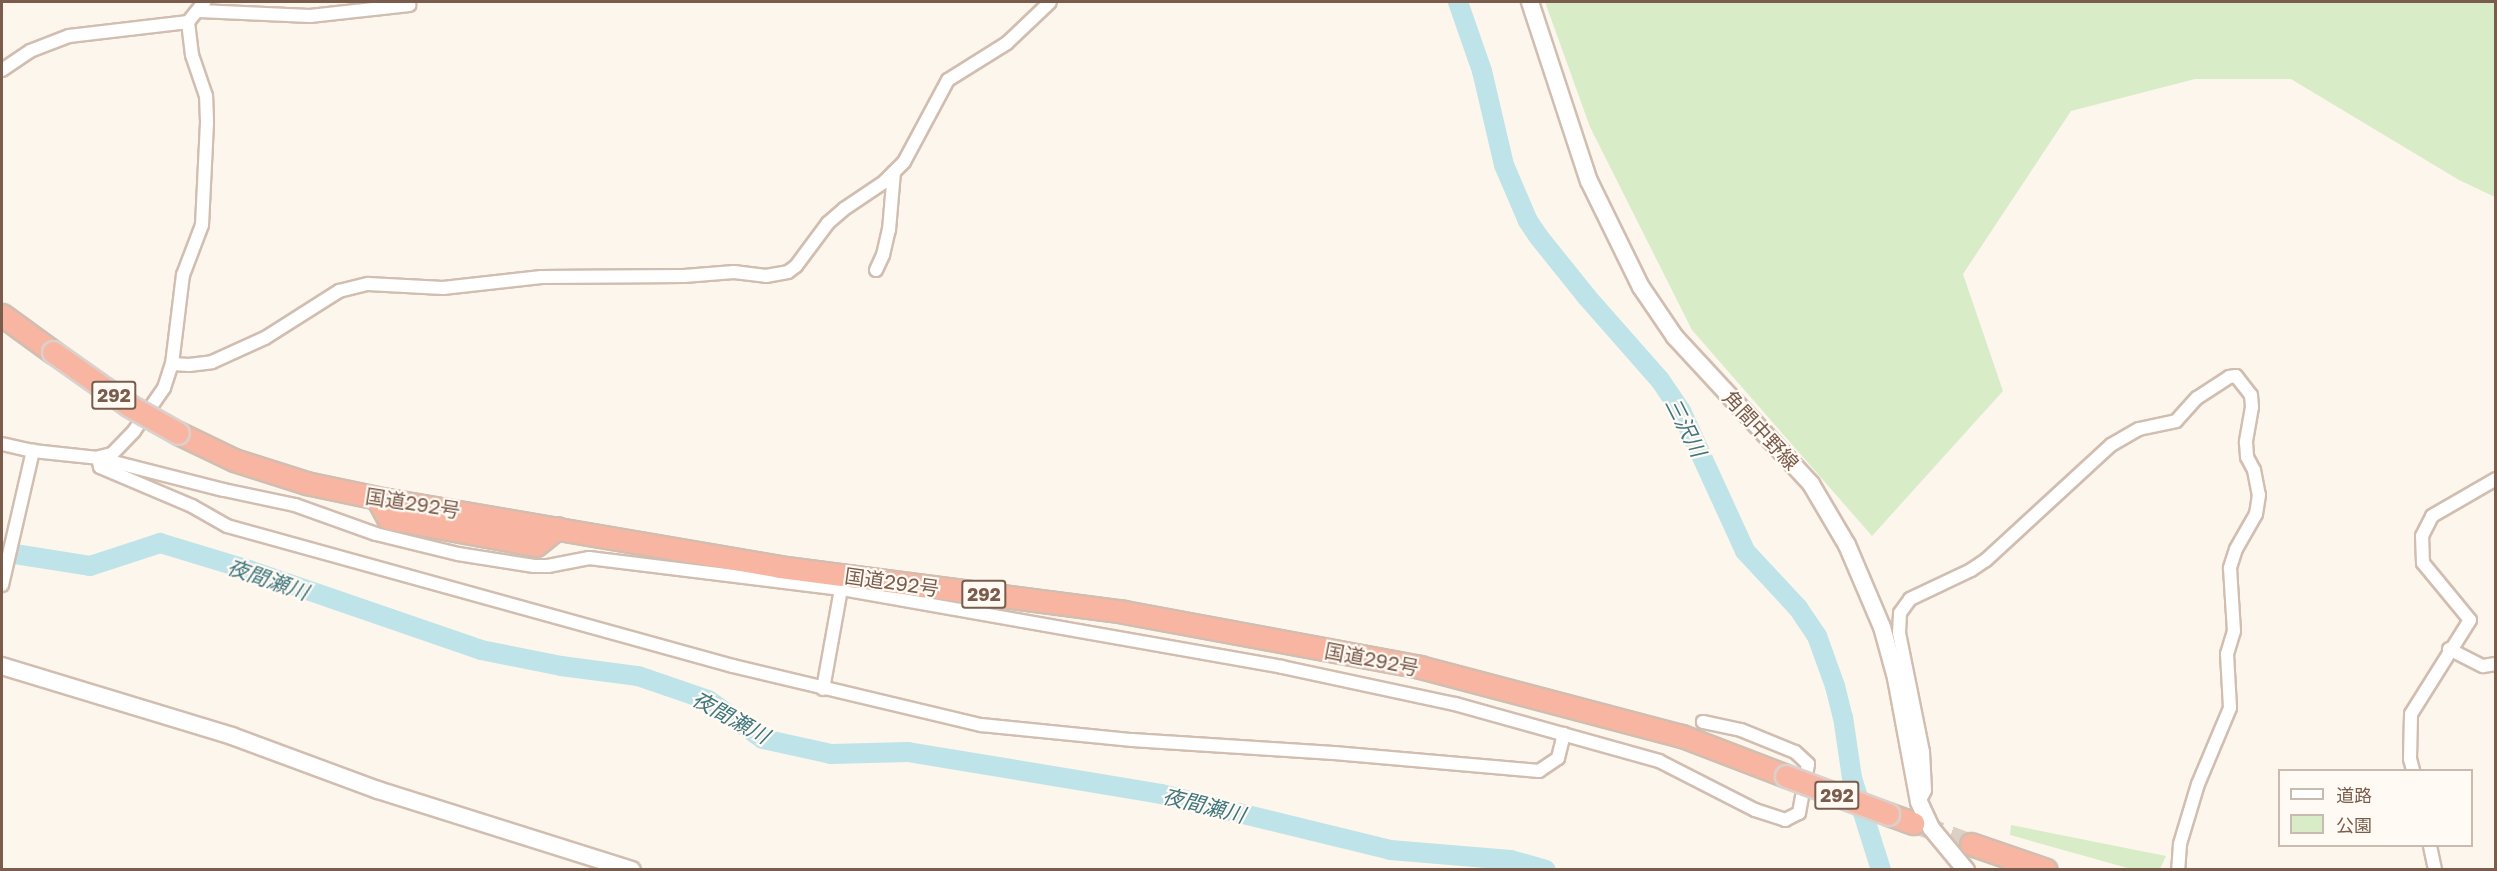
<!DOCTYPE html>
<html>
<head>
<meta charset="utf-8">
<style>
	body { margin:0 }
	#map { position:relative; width:2497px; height:871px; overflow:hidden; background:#fdf6ec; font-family:"Golos Text","Noto Sans JP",sans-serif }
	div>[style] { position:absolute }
	.green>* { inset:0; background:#d8ecc8 }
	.river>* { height:20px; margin:-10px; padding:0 10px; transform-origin:10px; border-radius:10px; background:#bee3e8 }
	.highway-tunnel>* { height:21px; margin-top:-10.5px; transform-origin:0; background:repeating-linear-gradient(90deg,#dcd0c4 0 21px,transparent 0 31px) }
	.roads { filter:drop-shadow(2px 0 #d1beb0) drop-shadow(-2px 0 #d1beb0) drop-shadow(0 2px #d1beb0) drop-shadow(0 -2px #d1beb0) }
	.street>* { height:12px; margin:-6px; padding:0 6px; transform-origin:6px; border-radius:6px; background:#fff }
	.secondary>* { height:16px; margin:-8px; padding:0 8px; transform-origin:8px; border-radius:8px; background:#fff }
	.highway>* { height:21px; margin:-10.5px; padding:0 10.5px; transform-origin:10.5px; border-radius:10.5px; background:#f8b6a2 }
	.bridges { filter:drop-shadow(2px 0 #dad1cd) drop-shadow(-2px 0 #dad1cd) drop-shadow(0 2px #dad1cd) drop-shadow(0 -2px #dad1cd) }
	.highway-bridge>* { height:21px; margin:-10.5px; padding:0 10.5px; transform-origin:10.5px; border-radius:10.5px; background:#f8b6a2 }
	span { translate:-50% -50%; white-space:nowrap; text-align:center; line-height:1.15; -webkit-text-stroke:4.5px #fffaf3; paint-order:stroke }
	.shield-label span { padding:2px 4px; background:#fffaf3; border:2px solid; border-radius:4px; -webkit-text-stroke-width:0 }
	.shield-label { font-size:18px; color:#7a5c4c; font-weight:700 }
	.street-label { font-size:20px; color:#7a5c4c }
	.water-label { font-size:21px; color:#3f767f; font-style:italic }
	.frame { position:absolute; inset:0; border:3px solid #7a5c4c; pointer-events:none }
	.legend { position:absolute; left:2278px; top:769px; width:195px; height:78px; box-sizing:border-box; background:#fffaf3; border:2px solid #cabbb0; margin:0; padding:8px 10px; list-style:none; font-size:18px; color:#7a5c4c }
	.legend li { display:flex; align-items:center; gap:12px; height:30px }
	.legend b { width:30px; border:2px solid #cabbb0 }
</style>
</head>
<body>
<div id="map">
	<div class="green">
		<div style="clip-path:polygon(1545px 2px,2495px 2px,2495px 197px,2459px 180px,2291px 79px,2195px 79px,2071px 111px,1963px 274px,2003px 391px,1872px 536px,1692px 330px,1590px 127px)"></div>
		<div style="clip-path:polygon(2011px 825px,2166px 856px,2160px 869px,2131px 869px,2010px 835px)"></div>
	</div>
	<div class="river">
		<div style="left:1458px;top:2px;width:73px;rotate:70.8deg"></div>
		<div style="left:1482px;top:71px;width:97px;rotate:76.8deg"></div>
		<div style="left:1504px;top:165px;width:61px;rotate:66.8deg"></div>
		<div style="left:1528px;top:221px;width:18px;rotate:56deg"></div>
		<div style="left:1538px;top:236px;width:77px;rotate:51.3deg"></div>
		<div style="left:1586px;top:296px;width:112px;rotate:48.6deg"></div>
		<div style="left:1660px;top:380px;width:37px;rotate:56deg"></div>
		<div style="left:1681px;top:411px;width:154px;rotate:65.4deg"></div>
		<div style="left:1745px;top:551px;width:78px;rotate:47.1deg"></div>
		<div style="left:1798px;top:608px;width:34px;rotate:56deg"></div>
		<div style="left:1817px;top:636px;width:53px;rotate:70.2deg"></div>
		<div style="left:1835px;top:686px;width:32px;rotate:76deg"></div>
		<div style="left:1843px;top:717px;width:62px;rotate:81.6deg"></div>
		<div style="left:1852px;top:778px;width:96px;rotate:72.5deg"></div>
		<div style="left:2px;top:552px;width:89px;rotate:9deg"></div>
		<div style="left:90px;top:566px;width:74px;rotate:-18.2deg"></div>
		<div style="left:160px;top:543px;width:93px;rotate:16.9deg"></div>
		<div style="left:249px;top:570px;width:245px;rotate:19deg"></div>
		<div style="left:481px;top:650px;width:82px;rotate:11.3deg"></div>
		<div style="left:561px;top:666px;width:78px;rotate:7.4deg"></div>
		<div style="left:638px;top:676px;width:74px;rotate:18.9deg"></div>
		<div style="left:708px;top:700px;width:67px;rotate:35.3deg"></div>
		<div style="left:763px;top:739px;width:70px;rotate:12.4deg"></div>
		<div style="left:831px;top:754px;width:77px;rotate:-1.5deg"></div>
		<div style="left:908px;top:752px;width:256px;rotate:9.4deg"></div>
		<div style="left:1161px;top:794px;width:236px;rotate:13.7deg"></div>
		<div style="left:1390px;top:850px;width:121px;rotate:4.7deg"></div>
		<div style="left:1511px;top:860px;width:36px;rotate:16deg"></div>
	</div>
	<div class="highway-tunnel">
		<div style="left:1921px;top:825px;width:53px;rotate:20.8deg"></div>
	</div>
	<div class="roads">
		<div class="street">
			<div style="left:199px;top:11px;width:111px;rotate:2.6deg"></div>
			<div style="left:310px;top:16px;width:100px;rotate:-6.3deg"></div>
			<div style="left:2px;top:70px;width:34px;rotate:-34deg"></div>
			<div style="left:30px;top:51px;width:42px;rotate:-21deg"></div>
			<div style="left:69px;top:36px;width:120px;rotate:-6.7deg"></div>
			<div style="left:188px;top:22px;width:26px;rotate:-51deg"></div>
			<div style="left:876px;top:270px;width:17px;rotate:-65deg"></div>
			<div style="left:883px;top:255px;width:26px;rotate:-77deg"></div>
			<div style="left:889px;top:230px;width:58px;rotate:-85.1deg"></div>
			<div style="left:172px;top:364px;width:17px;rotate:3deg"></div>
			<div style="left:189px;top:365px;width:23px;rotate:-7deg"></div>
			<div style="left:212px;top:362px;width:58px;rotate:-24.4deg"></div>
			<div style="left:265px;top:338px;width:88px;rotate:-32.4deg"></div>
			<div style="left:339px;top:291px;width:30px;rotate:-14deg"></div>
			<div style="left:368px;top:284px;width:75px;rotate:3.1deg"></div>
			<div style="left:443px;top:288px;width:99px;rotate:-6.4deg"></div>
			<div style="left:541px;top:277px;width:143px;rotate:-0.4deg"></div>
			<div style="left:684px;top:276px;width:50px;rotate:-4.6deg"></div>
			<div style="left:734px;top:272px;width:32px;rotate:7deg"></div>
			<div style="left:766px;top:276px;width:22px;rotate:-10deg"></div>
			<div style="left:788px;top:272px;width:10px;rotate:-37deg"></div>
			<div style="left:796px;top:266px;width:54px;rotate:-53.3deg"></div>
			<div style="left:828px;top:223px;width:21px;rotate:-41deg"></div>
			<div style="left:844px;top:209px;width:48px;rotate:-34deg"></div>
			<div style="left:884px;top:182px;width:28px;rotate:-45deg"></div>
			<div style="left:904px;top:162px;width:93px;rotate:-61.8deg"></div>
			<div style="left:948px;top:80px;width:70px;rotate:-32.1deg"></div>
			<div style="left:1007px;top:43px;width:59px;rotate:-43.6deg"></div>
			<div style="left:2px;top:444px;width:32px;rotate:13deg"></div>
			<div style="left:33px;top:451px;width:65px;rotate:6.1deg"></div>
			<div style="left:98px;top:458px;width:130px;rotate:14.3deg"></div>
			<div style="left:224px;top:490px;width:73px;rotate:11.9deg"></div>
			<div style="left:295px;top:505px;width:86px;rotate:19.7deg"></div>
			<div style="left:376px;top:534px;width:84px;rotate:13.7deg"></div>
			<div style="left:458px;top:554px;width:77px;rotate:9deg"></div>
			<div style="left:534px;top:566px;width:14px"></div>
			<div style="left:548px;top:566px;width:42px;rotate:-11deg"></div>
			<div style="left:589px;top:558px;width:254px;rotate:7deg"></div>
			<div style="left:841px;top:589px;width:448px;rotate:10deg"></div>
			<div style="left:1282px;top:667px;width:177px;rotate:12.1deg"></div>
			<div style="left:1455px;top:704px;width:212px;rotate:15.6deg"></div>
			<div style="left:1659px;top:761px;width:108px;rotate:27deg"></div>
			<div style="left:1755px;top:810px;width:32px;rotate:18deg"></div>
			<div style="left:1785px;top:820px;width:16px;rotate:-27deg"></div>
			<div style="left:1799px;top:813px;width:50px;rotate:-79.6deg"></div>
			<div style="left:1808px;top:764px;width:18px;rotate:-137deg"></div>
			<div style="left:1795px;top:752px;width:58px;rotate:-157.8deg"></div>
			<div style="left:1741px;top:730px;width:39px;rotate:-168deg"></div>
			<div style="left:99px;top:457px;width:13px;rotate:-13deg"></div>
			<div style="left:112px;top:454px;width:32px;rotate:-46deg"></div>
			<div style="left:134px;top:431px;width:52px;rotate:-55.1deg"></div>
			<div style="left:164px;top:388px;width:25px;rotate:-72deg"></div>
			<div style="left:172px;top:364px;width:90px;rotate:-83deg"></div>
			<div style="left:183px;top:275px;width:53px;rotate:-69.2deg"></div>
			<div style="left:202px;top:225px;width:103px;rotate:-87.2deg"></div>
			<div style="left:207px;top:122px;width:26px;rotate:-92deg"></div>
			<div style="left:206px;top:96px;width:43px;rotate:-108.9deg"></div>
			<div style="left:192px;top:55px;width:33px;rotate:-97deg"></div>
			<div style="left:98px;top:458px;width:9px;rotate:77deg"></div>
			<div style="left:100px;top:467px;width:100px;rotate:23deg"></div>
			<div style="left:192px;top:506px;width:40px;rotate:29.7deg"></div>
			<div style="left:227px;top:526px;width:525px;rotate:15.47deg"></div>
			<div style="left:733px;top:666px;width:255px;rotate:13.4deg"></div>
			<div style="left:981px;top:725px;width:152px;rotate:5.7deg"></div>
			<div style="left:1132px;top:740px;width:202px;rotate:3.7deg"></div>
			<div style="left:1334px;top:753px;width:206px;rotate:5deg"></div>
			<div style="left:1539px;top:771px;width:23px;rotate:-34deg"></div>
			<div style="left:1558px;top:758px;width:25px;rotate:-76deg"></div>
			<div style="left:2px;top:585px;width:138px;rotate:-77deg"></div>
			<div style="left:2449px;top:649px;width:38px;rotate:27deg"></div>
			<div style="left:2483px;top:666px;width:13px;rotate:-9deg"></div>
			<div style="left:823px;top:689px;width:102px;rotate:-79.8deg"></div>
			<div style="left:2413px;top:770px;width:11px;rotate:-105deg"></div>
			<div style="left:2410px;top:759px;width:45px;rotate:-88.7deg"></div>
			<div style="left:2411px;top:714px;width:111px;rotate:-57.9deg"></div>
			<div style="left:2470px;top:620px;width:74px;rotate:-129.5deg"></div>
			<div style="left:2423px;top:563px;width:27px;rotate:-92deg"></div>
			<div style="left:2422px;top:536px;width:22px;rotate:-63deg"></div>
			<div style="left:2432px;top:516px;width:74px;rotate:-30deg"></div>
			<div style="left:1919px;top:802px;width:13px;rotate:-63deg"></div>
			<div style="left:1925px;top:790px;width:38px;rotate:-93deg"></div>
			<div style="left:1923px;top:752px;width:121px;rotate:-101.4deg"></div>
			<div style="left:1899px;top:633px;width:20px;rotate:-87deg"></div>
			<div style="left:1900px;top:613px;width:17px;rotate:-54deg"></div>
			<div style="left:1910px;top:599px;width:68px;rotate:-25.4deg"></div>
			<div style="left:1971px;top:570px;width:18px;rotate:-34deg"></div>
			<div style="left:1986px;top:560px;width:170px;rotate:-42.6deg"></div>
			<div style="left:2111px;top:445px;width:32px;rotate:-30deg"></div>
			<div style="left:2139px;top:429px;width:38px;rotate:-12deg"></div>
			<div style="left:2176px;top:421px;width:31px;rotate:-48deg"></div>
			<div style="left:2197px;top:398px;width:38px;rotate:-33deg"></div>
			<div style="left:2229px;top:377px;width:7px;rotate:-8deg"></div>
			<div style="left:2236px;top:376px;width:24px;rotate:52deg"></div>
			<div style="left:2251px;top:395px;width:12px;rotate:85deg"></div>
			<div style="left:2252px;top:407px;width:36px;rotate:100deg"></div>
			<div style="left:2246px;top:442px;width:15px;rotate:86deg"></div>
			<div style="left:2247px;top:457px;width:15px;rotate:62deg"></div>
			<div style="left:2254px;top:470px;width:25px;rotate:79deg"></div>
			<div style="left:2259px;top:495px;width:19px;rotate:99deg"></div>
			<div style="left:2256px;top:514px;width:40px;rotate:119.7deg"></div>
			<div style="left:2236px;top:549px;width:20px;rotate:108deg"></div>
			<div style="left:2230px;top:568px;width:63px;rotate:86.4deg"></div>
			<div style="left:2234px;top:631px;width:24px;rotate:107deg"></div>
			<div style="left:2227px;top:654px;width:54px;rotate:86.8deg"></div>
			<div style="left:2230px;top:708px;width:82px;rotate:112.8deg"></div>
			<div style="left:2198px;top:784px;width:63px;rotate:106.7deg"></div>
			<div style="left:2180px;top:844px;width:26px;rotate:94deg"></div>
			<div style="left:2430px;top:846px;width:25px;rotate:78deg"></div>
		</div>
		<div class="secondary">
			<div style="left:1530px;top:2px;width:188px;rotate:71.8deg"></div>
			<div style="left:1589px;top:181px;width:118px;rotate:63.9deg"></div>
			<div style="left:1641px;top:287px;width:60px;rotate:55.8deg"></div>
			<div style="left:1675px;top:337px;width:200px;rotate:47.2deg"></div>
			<div style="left:1811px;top:484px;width:71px;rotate:59.5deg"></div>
			<div style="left:1847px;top:545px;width:89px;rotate:66.9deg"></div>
			<div style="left:1882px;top:627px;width:53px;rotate:74.6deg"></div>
			<div style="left:1896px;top:678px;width:126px;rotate:79.5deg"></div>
			<div style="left:1919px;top:802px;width:29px;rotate:65deg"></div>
			<div style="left:1931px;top:828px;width:55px;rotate:50.2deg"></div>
			<div style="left:2px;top:666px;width:240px;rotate:16.9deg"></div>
			<div style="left:232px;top:736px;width:156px;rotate:20.3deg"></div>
			<div style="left:378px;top:790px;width:266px;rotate:17.5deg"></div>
		</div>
		<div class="highway">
			<div style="left:2px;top:315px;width:63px;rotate:36deg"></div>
			<div style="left:178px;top:433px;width:62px;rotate:25.7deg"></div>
			<div style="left:234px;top:460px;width:76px;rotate:17.7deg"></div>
			<div style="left:306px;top:483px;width:73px;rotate:11.9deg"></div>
			<div style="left:377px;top:498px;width:408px;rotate:9.7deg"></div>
			<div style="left:779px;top:567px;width:348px;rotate:7.4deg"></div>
			<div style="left:1124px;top:612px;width:301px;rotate:10.5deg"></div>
			<div style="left:1420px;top:667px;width:271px;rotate:14.8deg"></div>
			<div style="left:1682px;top:736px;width:111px;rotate:21deg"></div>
			<div style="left:377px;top:498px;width:23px;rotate:61deg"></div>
			<div style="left:388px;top:518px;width:150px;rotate:10.3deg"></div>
			<div style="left:536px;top:545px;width:27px;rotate:-39deg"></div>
			<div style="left:1888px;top:814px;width:27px;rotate:20deg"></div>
			<div style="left:1971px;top:844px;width:79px;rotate:19.1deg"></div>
		</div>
	</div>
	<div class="bridges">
		<div class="highway-bridge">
			<div style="left:53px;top:352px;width:92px;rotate:35.2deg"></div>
			<div style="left:128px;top:405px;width:57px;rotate:29.2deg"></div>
			<div style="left:1786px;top:776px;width:109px;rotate:20.4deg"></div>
		</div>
	</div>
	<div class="shield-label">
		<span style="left:114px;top:395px">292</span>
		<span style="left:984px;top:594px">292</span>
		<span style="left:1837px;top:795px">292</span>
	</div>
	<div class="street-label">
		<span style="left:1761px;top:430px;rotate:47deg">角間中野線</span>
		<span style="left:413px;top:503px;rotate:9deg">国道292号</span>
		<span style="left:892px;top:582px;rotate:8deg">国道292号</span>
		<span style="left:1372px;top:659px;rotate:11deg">国道292号</span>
	</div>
	<div class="water-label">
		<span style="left:1686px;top:427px;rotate:63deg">三沢川</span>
		<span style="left:268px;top:579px;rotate:19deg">夜間瀬川</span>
		<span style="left:731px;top:717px;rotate:29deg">夜間瀬川</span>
		<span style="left:1204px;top:805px;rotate:14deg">夜間瀬川</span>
	</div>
	<div class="frame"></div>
	<ul class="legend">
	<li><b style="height:8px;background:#fff"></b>道路</li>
	<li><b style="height:16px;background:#d8ecc8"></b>公園</li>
	</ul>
</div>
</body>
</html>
